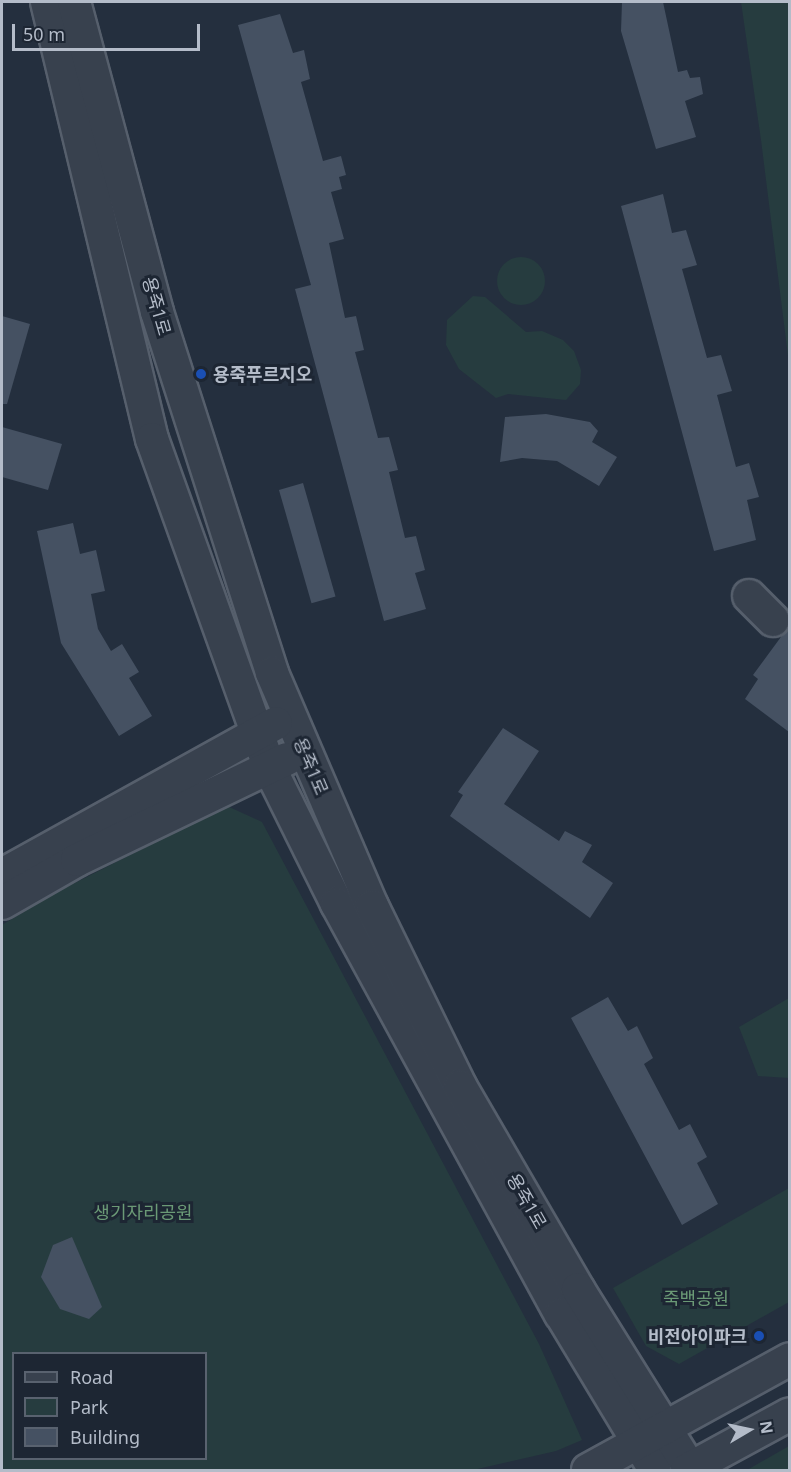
<!DOCTYPE html>
<html>
<head>
<meta charset="utf-8">
<style>
	body { margin:0 }
	#map { position:relative; width:791px; height:1472px; overflow:hidden; background:#242f3e; font-family:"Noto Sans","Noto Sans KR",sans-serif }
	div>[style] { position:absolute }
	.green>* { inset:0; background:#263c3f }
	.round { border-radius:50% }
	.building>* { inset:0; background:#455162; transform-origin:0 0 }
	.roads { filter:drop-shadow(2px 0 #565f6c) drop-shadow(-2px 0 #565f6c) drop-shadow(0 2px #565f6c) drop-shadow(0 -2px #565f6c) }
	.minor>* { height:32px; margin:-16px; padding:0 16px; transform-origin:16px; border-radius:16px; background:#38414e }
	.dots>* { width:16px; height:16px; translate:-50% -50%; box-sizing:border-box; border:3px solid #1d2633; border-radius:50% }
	span { translate:-50% -50%; white-space:nowrap; text-align:center; line-height:1.15; -webkit-text-stroke:6px #1d2633; paint-order:stroke }
	.street-label { font-size:18px; color:#b4bcc9 }
	.poi-label { font-size:18px; color:#b4bcc9; font-weight:700 }
	.left { translate:0 -50%; text-align:left }
	.right { translate:-100% -50%; text-align:right }
	.park-label { font-size:18px; color:#6b9a76 }
	.frame { position:absolute; inset:0; border:3px solid #b4bcc9; pointer-events:none }
	.legend { position:absolute; left:12px; top:1352px; width:195px; height:108px; box-sizing:border-box; background:#1d2633; border:2px solid #59626f; margin:0; padding:8px 10px; list-style:none; font-size:18px; color:#b4bcc9 }
	.legend li { display:flex; align-items:center; gap:12px; height:30px }
	.legend b { width:30px; border:2px solid #59626f }
	.north { position:absolute; left:719px; top:1400px; width:60px; height:60px; -webkit-text-stroke:4px #1d2633; paint-order:stroke; rotate:81deg; font-size:16px; font-weight:700; line-height:24px; text-align:center; color:#b4bcc9 }
	.north::after { content:''; display:block; margin:auto; width:21px; height:27px; background:#b4bcc9; clip-path:polygon(50% 0,100% 100%,50% 72%,0 100%) }
	.scale { position:absolute; left:12px; top:24px; width:188px; height:27px; box-sizing:border-box; border:3px solid #b4bcc9; border-top:0; padding-left:8px; font-size:18px; line-height:21px; white-space:nowrap; color:#b4bcc9; -webkit-text-stroke:4px #1d2633; paint-order:stroke }
</style>
</head>
<body>
<div id="map">
	<div class="green">
		<div style="clip-path:polygon(741px 2px,789px 2px,789px 364px,761px 140px)"></div>
		<div class="round" style="left:497px;top:257px;width:48px;height:48px"></div>
		<div style="clip-path:polygon(473px 296px,485px 297px,526px 332px,542px 331px,563px 340px,574px 351px,581px 370px,580px 384px,566px 400px,508px 394px,496px 398px,459px 369px,446px 345px,447px 320px)"></div>
		<div style="clip-path:polygon(evenodd,227px 806px,262px 822px,539px 1344px,582px 1440px,556px 1451px,473px 1470px,2px 1470px,2px 925px,57px 892px,227px 806px,14px 1354px,206px 1354px,206px 1458px,14px 1458px,14px 1354px)"></div>
		<div style="clip-path:polygon(789px 998px,789px 1078px,758px 1076px,739px 1027px)"></div>
		<div style="clip-path:polygon(789px 1188px,789px 1302px,679px 1364px,646px 1346px,613px 1288px)"></div>
		<div style="clip-path:polygon(789px 1446px,789px 1470px,747px 1470px)"></div>
	</div>
	<div class="building">
		<div style="clip-path:polygon(622px 2px,663px 2px,678px 72px,687px 70px,690px 78px,700px 77px,703px 94px,685px 101px,696px 137px,656px 149px,621px 31px)"></div>
		<div style="clip-path:polygon(280px 14px,293px 53px,304px 50px,310px 79px,301px 82px,323px 161px,341px 156px,346px 175px,339px 177px,342px 189px,331px 192px,344px 239px,329px 243px,345px 318px,356px 316px,364px 350px,355px 352px,378px 438px,389px 437px,398px 470px,389px 472px,405px 538px,416px 536px,425px 570px,415px 573px,426px 609px,384px 621px,295px 289px,311px 285px,238px 25px)"></div>
		<div style="clip-path:polygon(663px 194px,672px 233px,686px 230px,697px 265px,682px 269px,707px 358px,721px 355px,732px 391px,717px 395px,736px 467px,749px 463px,759px 497px,747px 500px,756px 540px,714px 551px,621px 206px)"></div>
		<div style="clip-path:polygon(2px 316px,30px 324px,7px 404px,2px 404px)"></div>
		<div style="clip-path:polygon(546px 414px,590px 422px,598px 431px,592px 442px,617px 457px,599px 486px,557px 461px,522px 458px,500px 462px,505px 417px)"></div>
		<div style="clip-path:polygon(2px 427px,62px 444px,48px 490px,2px 477px)"></div>
		<div style="left:303px;top:483px;width:118px;height:25px;rotate:74deg"></div>
		<div style="clip-path:polygon(73px 523px,80px 554px,96px 550px,105px 591px,91px 594px,98px 629px,111px 651px,122px 644px,139px 672px,129px 678px,152px 716px,119px 736px,61px 643px,37px 531px)"></div>
		<div style="clip-path:polygon(789px 626px,789px 732px,745px 699px,758px 679px,753px 675px)"></div>
		<div style="clip-path:polygon(503px 728px,539px 751px,504px 804px,559px 841px,565px 831px,592px 845px,582px 862px,613px 883px,590px 918px,450px 816px,463px 795px,458px 792px)"></div>
		<div style="clip-path:polygon(608px 997px,628px 1031px,637px 1026px,653px 1058px,644px 1064px,679px 1130px,690px 1124px,707px 1157px,697px 1163px,718px 1204px,682px 1225px,571px 1018px)"></div>
		<div style="clip-path:polygon(72px 1237px,102px 1307px,89px 1319px,60px 1309px,41px 1277px,53px 1245px)"></div>
	</div>
	<div class="roads">
		<div class="minor">
			<div style="left:47px;top:2px;width:449px;rotate:76.5deg"></div>
			<div style="left:152px;top:439px;width:353px;rotate:70.3deg"></div>
			<div style="left:271px;top:771px;width:148px;rotate:63.6deg"></div>
			<div style="left:337px;top:904px;width:467px;rotate:61.4deg"></div>
			<div style="left:561px;top:1314px;width:182px;rotate:58.9deg"></div>
			<div style="left:74px;top:2px;width:321px;rotate:75deg"></div>
			<div style="left:157px;top:312px;width:379px;rotate:72.3deg"></div>
			<div style="left:272px;top:673px;width:254px;rotate:66.8deg"></div>
			<div style="left:372px;top:906px;width:200px;rotate:63.9deg"></div>
			<div style="left:460px;top:1086px;width:235px;rotate:59.8deg"></div>
			<div style="left:578px;top:1289px;width:213px;rotate:58deg"></div>
			<div style="left:749px;top:596px;width:34px;rotate:45deg"></div>
			<div style="left:2px;top:875px;width:313px;rotate:-29deg"></div>
			<div style="left:2px;top:903px;width:86px;rotate:-29.8deg"></div>
			<div style="left:77px;top:860px;width:233px;rotate:-25.7deg"></div>
			<div style="left:588px;top:1470px;width:230px;rotate:-28.8deg"></div>
			<div style="left:687px;top:1470px;width:117px;rotate:-28.5deg"></div>
		</div>
	</div>
	<div class="dots">
		<div style="left:201px;top:374px;background:#1a4fb4"></div>
		<div style="left:759px;top:1336px;background:#1a4fb4"></div>
	</div>
	<div class="street-label">
		<span style="left:157px;top:306px;rotate:74deg">용죽1로</span>
		<span style="left:311px;top:766px;rotate:67deg">용죽1로</span>
		<span style="left:527px;top:1201px;rotate:60deg">용죽1로</span>
	</div>
	<div class="poi-label">
		<span class="left" style="left:213px;top:374px">용죽푸르지오</span>
		<span class="right" style="left:747px;top:1336px">비전아이파크</span>
	</div>
	<div class="park-label">
		<span style="left:143px;top:1212px">생기자리공원</span>
		<span style="left:696px;top:1298px">죽백공원</span>
	</div>
	<div class="frame"></div>
	<ul class="legend">
	<li><b style="height:8px;background:#38414e"></b>Road</li>
	<li><b style="height:16px;background:#263c3f"></b>Park</li>
	<li><b style="height:16px;background:#455162"></b>Building</li>
	</ul>
	<div class="north">N</div>
	<div class="scale">50 m</div>
</div>
</body>
</html>
